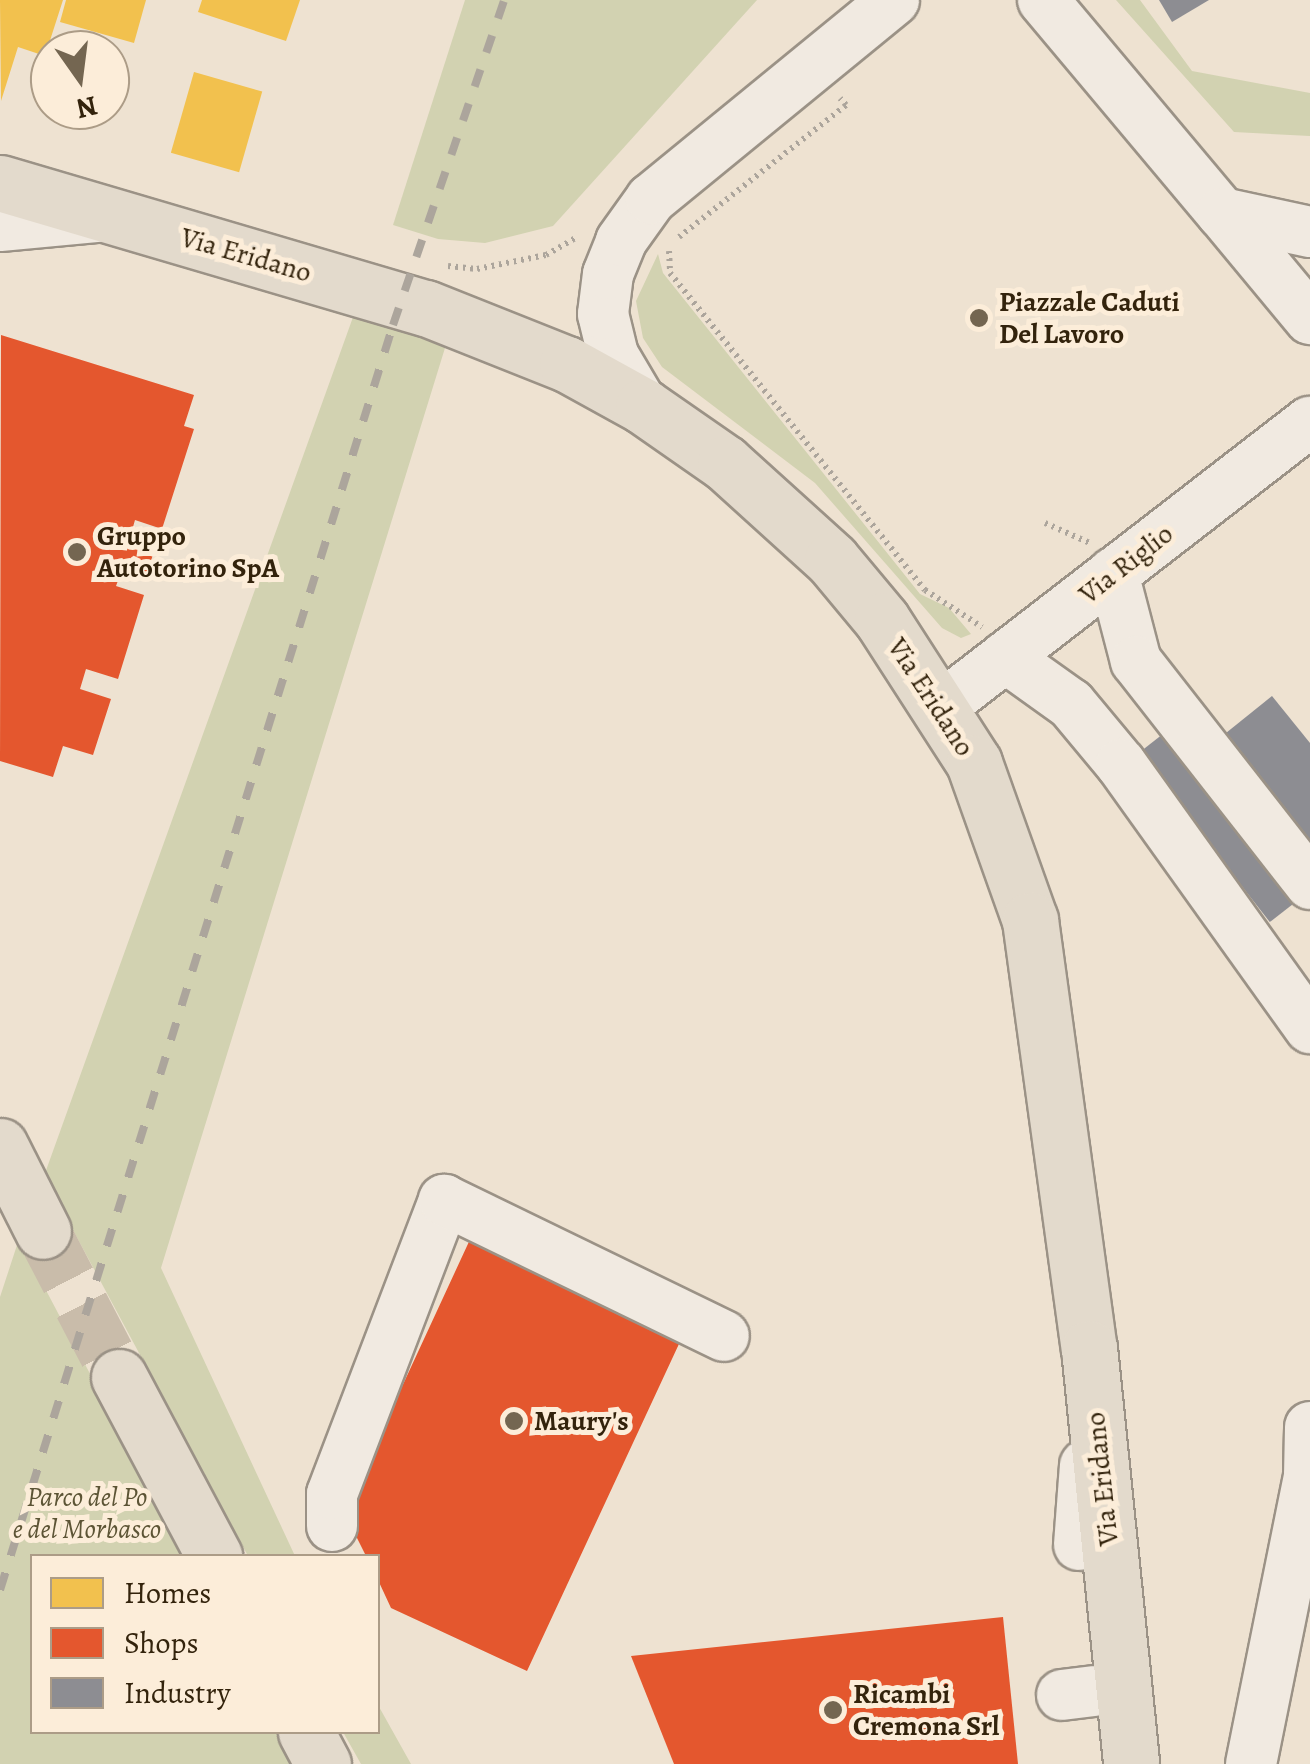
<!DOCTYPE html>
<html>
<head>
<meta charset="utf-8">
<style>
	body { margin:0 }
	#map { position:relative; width:1310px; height:1764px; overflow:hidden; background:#eee2d1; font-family:Alegreya,serif }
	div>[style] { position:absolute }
	.green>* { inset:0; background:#d2d2b1 }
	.homes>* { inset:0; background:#f2c14e; transform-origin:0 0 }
	.shops>* { inset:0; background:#e4572e }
	.industry>* { inset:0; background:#8d8d92; transform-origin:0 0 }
	.major-tunnel>* { height:55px; margin-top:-27.5px; transform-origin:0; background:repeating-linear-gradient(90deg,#c9bcaa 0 55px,transparent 0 83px) }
	.path>* { height:6px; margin-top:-3px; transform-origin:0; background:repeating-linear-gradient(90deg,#aca59c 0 2.5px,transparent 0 7.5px) }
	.roads { filter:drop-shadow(2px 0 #9b9286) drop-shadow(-2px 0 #9b9286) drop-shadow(0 2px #9b9286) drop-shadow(0 -2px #9b9286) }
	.minor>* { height:50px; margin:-25px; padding:0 25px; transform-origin:25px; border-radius:25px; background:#f1eae1 }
	.major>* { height:55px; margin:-27.5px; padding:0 27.5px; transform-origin:27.5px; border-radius:27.5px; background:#e3dacc }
	.rail>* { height:8px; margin-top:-4px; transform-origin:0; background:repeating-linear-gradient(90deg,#aca59c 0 18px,transparent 0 36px) }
	.dots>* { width:28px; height:28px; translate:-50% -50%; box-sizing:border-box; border:5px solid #fcedd9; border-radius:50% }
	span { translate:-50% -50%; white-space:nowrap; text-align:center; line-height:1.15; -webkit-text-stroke:10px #fcedd9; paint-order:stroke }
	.street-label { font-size:28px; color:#33230c }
	.poi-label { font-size:28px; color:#33230c; font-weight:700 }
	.left { translate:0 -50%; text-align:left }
	.park-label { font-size:28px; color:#5c5435; font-style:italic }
	.legend { position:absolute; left:30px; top:1554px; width:350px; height:180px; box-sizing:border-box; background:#fcedd9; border:2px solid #ac9c87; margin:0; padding:12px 18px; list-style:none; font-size:30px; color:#33230c }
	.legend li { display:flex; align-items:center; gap:20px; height:50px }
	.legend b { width:50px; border:2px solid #ac9c87 }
	.north { position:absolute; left:30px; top:30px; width:100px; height:100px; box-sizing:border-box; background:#fcedd9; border:2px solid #ac9c87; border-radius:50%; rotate:166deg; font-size:28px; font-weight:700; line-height:40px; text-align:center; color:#33230c }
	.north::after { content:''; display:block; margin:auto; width:35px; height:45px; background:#746651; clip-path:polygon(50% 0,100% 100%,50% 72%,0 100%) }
</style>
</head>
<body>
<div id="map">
	<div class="green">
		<div style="clip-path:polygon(465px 0,757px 0,553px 226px,485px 243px,438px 239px,393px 225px)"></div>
		<div style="clip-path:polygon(1116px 0,1140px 0,1192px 71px,1310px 93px,1310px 136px,1234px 132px)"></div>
		<div style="clip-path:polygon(658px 254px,663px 273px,920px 594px,949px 608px,971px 634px,961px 638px,942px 628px,815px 483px,662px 367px,643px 338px,636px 301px)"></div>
		<div style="clip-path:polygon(366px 281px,449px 335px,161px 1268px,295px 1556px,248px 1556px,44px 1176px)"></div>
		<div style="clip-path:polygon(19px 1239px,186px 1556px,32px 1556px,32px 1732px,276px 1732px,293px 1764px,0 1764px,0 1297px)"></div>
		<div style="clip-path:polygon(378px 1705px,411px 1764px,361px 1764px,343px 1732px,378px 1732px)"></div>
	</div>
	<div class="homes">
		<div style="clip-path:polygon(0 0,63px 0,45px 56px,18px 47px,1px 101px)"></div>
		<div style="clip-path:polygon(66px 0,146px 0,134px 43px,60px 22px)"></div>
		<div style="clip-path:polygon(202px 0,300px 0,286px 41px,198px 12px)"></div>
		<div style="left:194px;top:72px;width:71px;height:84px;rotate:16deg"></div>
	</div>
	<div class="shops">
		<div style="clip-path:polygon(1px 335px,194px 395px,184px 426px,194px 429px,162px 529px,135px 520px,133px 527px,159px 535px,146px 577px,122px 570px,116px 586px,144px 595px,118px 679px,86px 669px,80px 689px,111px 699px,93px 755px,63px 746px,53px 777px,0 761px)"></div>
		<div style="clip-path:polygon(473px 1233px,685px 1331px,527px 1671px,391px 1608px,378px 1580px,378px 1556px,366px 1556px,344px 1512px)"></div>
		<div style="clip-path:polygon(1003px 1617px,1018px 1764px,674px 1764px,631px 1656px)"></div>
	</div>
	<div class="industry">
		<div style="clip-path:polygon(1159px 0,1209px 0,1172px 22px)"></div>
		<div style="clip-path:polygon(1272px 696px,1310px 743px,1310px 848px,1221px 737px)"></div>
		<div style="left:1168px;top:730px;width:214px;height:38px;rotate:52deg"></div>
	</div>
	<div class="major-tunnel">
		<div style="left:43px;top:1231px;width:165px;rotate:62.5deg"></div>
	</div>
	<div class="path">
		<div style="left:679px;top:237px;width:213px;rotate:-38.3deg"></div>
		<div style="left:846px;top:105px;width:9px;rotate:-131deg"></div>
		<div style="left:669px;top:251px;width:22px;rotate:87deg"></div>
		<div style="left:670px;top:273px;width:407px;rotate:51.2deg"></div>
		<div style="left:925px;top:590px;width:68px;rotate:33deg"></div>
		<div style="left:448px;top:266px;width:29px;rotate:6deg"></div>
		<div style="left:477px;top:269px;width:70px;rotate:-11.5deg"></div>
		<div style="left:546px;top:255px;width:34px;rotate:-30deg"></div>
		<div style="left:1045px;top:523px;width:49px;rotate:24deg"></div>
	</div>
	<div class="roads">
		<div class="minor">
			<div style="left:1043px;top:0;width:278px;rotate:50deg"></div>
			<div style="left:1222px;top:213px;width:90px;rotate:12.2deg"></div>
			<div style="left:1222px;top:213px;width:138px;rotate:50.3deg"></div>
			<div style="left:0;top:226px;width:107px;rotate:-5.3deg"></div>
			<div style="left:643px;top:406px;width:59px;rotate:-120.5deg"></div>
			<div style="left:613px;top:355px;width:42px;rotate:-103.7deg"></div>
			<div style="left:603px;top:314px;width:40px;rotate:-82.9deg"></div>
			<div style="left:608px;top:274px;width:35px;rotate:-68deg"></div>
			<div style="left:621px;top:241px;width:52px;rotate:-54.5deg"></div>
			<div style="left:651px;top:199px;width:314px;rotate:-39.3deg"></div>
			<div style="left:1113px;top:573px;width:91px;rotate:75.4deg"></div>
			<div style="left:1136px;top:661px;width:283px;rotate:52deg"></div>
			<div style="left:1005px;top:657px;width:81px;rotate:35.5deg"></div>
			<div style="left:1071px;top:704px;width:78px;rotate:50.2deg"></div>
			<div style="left:1121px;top:764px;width:325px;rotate:54.4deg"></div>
			<div style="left:942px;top:706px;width:465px;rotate:-37.7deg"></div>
			<div style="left:332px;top:1526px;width:32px;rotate:-90deg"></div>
			<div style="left:332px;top:1494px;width:315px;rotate:-69.1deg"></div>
			<div style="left:444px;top:1200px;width:311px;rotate:25.9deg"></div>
			<div style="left:1079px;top:1545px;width:80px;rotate:-85.7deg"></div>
			<div style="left:1062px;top:1695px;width:32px;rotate:-7deg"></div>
			<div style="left:1251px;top:1764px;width:294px;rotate:-78.6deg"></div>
			<div style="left:1309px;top:1476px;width:49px;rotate:-88.8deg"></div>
		</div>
		<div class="major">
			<div style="left:0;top:183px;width:444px;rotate:16.4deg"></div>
			<div style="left:426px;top:308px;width:152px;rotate:21.7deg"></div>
			<div style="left:567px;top:364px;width:87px;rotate:28.9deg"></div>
			<div style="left:643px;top:406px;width:100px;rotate:34.8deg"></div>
			<div style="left:725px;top:463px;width:144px;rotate:42.2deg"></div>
			<div style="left:832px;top:560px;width:78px;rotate:50.2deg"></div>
			<div style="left:882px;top:620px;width:170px;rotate:57.2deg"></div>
			<div style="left:974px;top:763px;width:167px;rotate:70.4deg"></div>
			<div style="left:1030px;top:920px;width:432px;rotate:82.2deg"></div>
			<div style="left:1089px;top:1348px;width:418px;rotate:84.2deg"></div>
			<div style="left:0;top:1146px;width:95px;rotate:63.2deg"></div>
			<div style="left:119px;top:1377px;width:203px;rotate:62deg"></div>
			<div style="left:306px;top:1732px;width:36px;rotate:62deg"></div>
		</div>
	</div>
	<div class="rail">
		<div style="left:0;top:1590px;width:1325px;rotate:-72.74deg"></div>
		<div style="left:393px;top:325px;width:343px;rotate:-71.1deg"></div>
	</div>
	<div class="dots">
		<div style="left:979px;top:318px;background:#746651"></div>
		<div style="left:77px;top:552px;background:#746651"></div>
		<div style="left:514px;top:1421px;background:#746651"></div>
		<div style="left:833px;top:1710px;background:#746651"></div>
	</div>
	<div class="street-label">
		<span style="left:246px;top:255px;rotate:16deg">Via Eridano</span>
		<span style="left:1126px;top:564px;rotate:-38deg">Via Riglio</span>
		<span style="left:931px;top:697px;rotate:57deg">Via Eridano</span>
		<span style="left:1102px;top:1479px;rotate:-96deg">Via Eridano</span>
	</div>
	<div class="poi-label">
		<span class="left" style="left:999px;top:318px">Piazzale Caduti<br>Del Lavoro</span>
		<span class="left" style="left:97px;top:552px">Gruppo<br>Autotorino SpA</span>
		<span class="left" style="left:534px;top:1421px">Maury's</span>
		<span class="left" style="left:853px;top:1710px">Ricambi<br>Cremona Srl</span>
	</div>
	<div class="park-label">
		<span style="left:87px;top:1513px">Parco del Po<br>e del Morbasco</span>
	</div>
	<ul class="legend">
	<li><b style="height:28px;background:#f2c14e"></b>Homes</li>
	<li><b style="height:28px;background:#e4572e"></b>Shops</li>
	<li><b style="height:28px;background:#8d8d92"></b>Industry</li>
	</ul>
	<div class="north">N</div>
</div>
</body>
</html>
